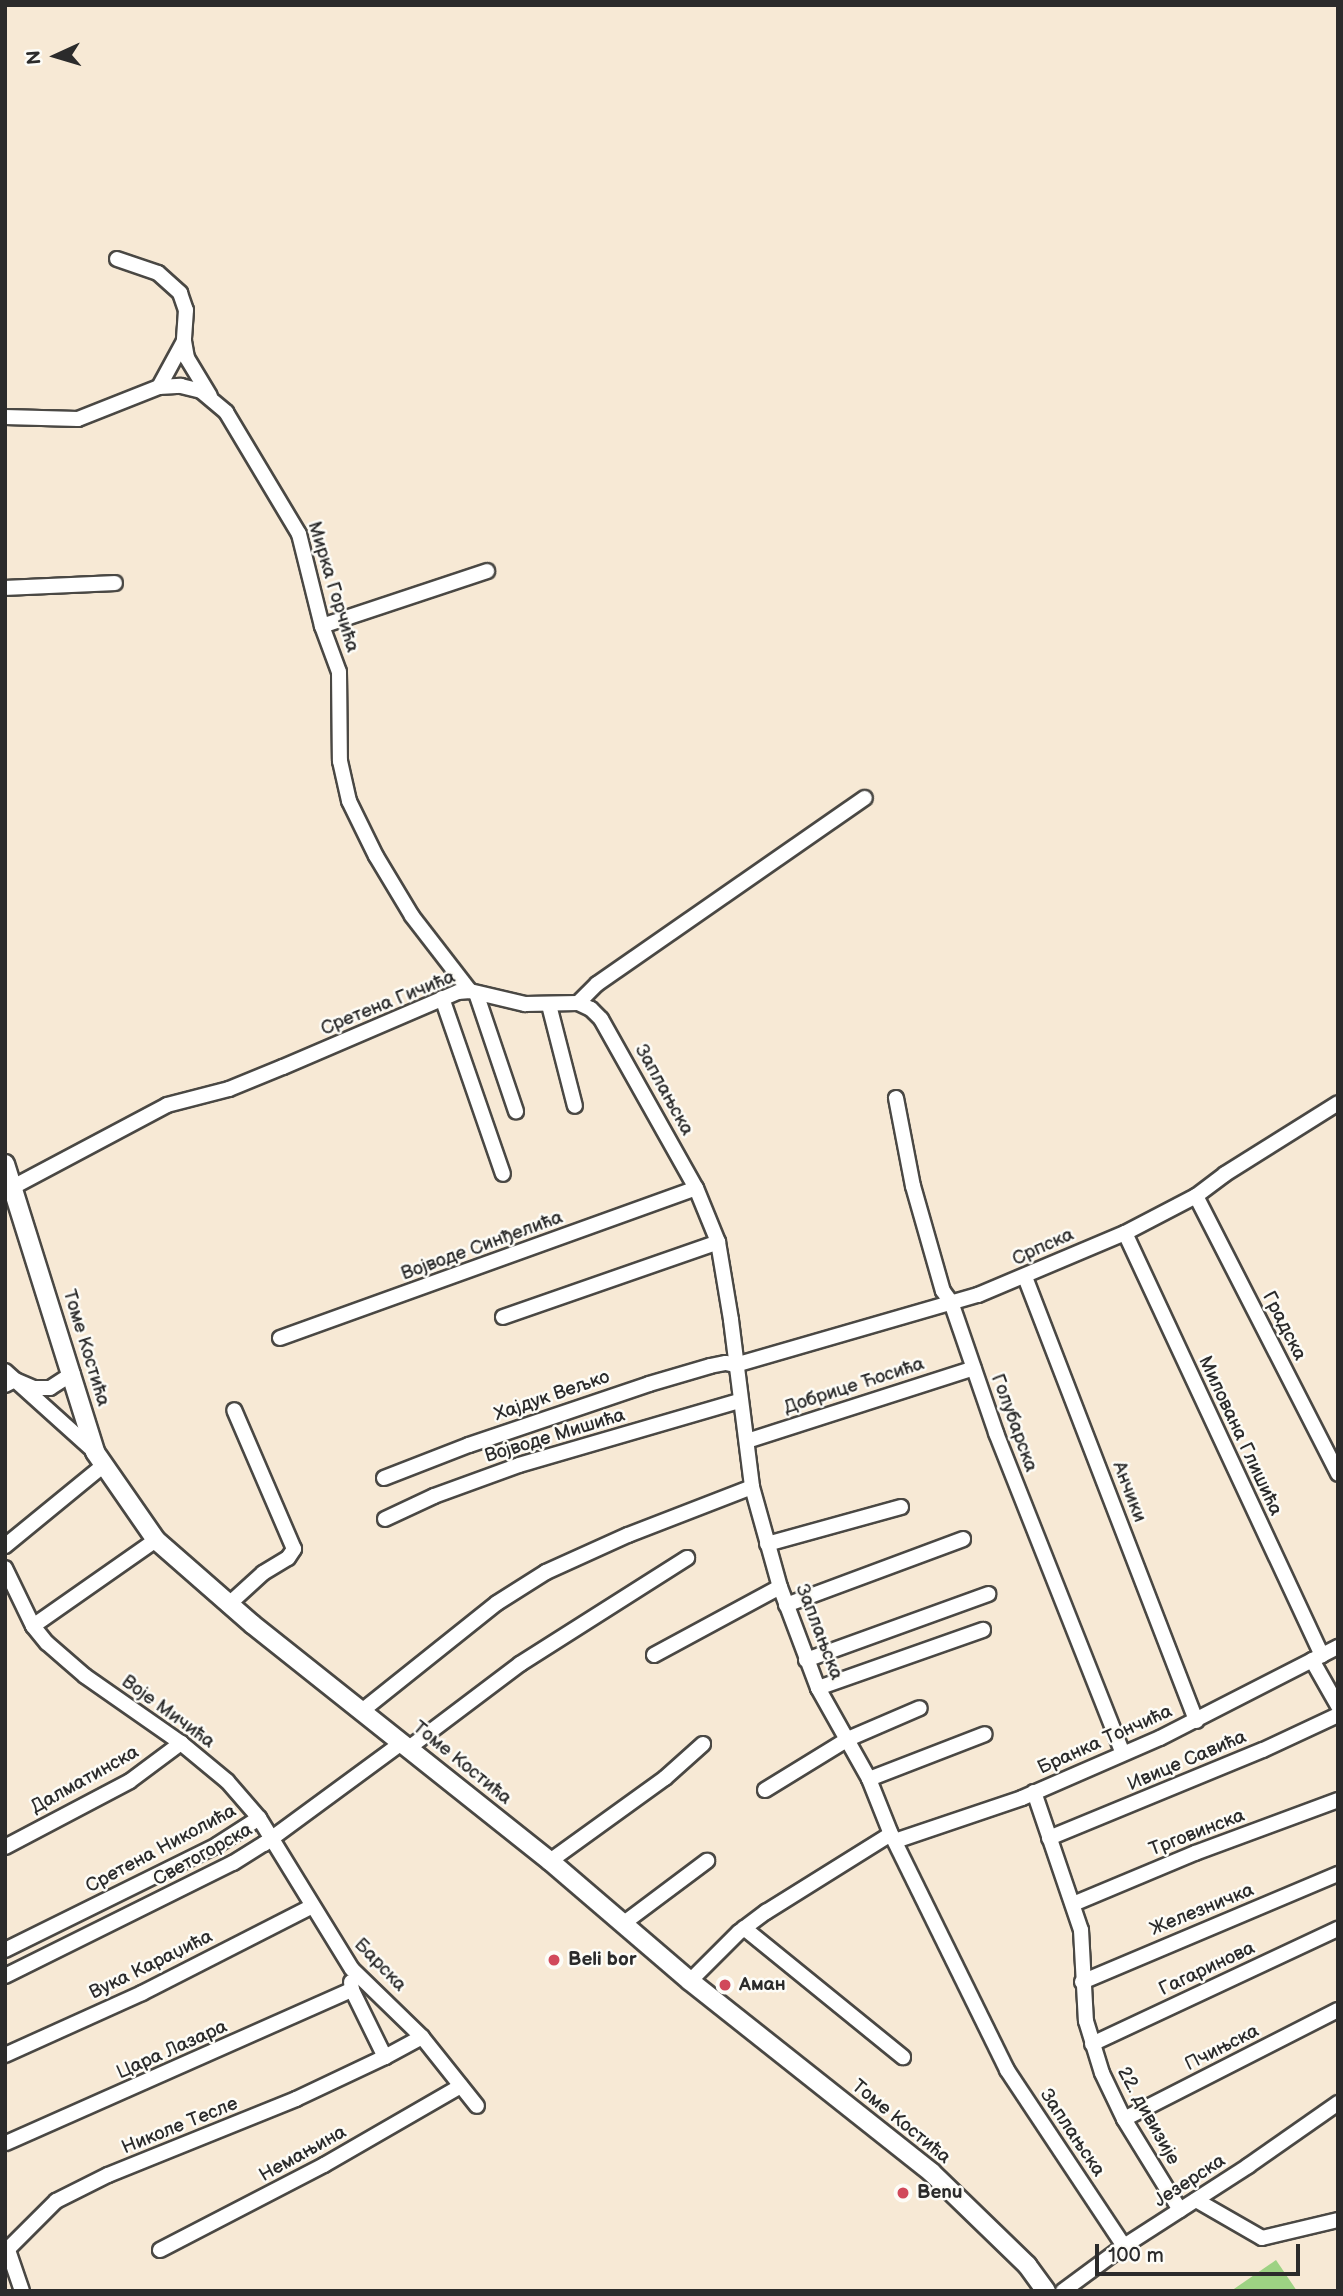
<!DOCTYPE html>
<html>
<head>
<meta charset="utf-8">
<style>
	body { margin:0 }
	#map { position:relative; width:1343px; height:2296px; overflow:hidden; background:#f7e9d5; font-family:"Balsamiq Sans",sans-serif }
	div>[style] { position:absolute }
	.green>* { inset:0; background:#9dd283 }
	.roads { filter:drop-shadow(2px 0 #4a4844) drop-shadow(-2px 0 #4a4844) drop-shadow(0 2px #4a4844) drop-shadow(0 -2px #4a4844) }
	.minor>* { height:14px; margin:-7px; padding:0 7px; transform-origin:7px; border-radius:7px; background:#fff }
	.tertiary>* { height:18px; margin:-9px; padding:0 9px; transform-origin:9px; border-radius:9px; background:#fff }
	.dots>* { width:19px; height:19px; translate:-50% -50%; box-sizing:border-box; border:4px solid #fdfcf7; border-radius:50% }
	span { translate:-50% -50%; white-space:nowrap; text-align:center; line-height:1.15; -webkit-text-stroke:5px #fdfcf7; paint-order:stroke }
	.street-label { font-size:19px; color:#2b2b2b }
	.poi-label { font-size:19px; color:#2b2b2b; font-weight:700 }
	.left { translate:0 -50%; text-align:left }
	.frame { position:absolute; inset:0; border:7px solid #2b2b2b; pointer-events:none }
	.north { position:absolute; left:21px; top:21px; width:70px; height:70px; -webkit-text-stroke:5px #fdfcf7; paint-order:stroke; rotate:266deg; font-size:19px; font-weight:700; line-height:28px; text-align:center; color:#2b2b2b }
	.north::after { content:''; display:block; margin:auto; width:24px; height:32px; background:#2b2b2b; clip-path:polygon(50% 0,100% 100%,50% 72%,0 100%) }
	.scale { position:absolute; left:1095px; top:2244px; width:205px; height:32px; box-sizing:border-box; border:4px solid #2b2b2b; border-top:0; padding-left:9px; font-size:21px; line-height:24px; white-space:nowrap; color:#2b2b2b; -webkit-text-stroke:5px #fdfcf7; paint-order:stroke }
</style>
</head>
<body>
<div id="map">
	<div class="green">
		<div style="clip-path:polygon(1276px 2260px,1297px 2291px,1231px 2291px)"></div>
	</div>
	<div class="roads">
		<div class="minor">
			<div style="left:117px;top:259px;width:43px;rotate:18.9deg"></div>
			<div style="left:158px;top:273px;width:30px;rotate:42deg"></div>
			<div style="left:180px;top:293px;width:18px;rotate:71deg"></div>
			<div style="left:186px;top:310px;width:31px;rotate:94deg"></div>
			<div style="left:184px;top:341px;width:52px;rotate:118.5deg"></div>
			<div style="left:184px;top:341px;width:17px;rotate:80deg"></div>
			<div style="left:187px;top:358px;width:44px;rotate:58.8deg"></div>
			<div style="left:5px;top:417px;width:73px;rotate:1.6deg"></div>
			<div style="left:78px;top:419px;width:87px;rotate:-21.6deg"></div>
			<div style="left:159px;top:387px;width:22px;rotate:-3deg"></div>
			<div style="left:181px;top:386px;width:21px;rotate:14deg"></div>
			<div style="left:201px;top:391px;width:33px;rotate:40deg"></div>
			<div style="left:226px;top:412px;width:142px;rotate:59.1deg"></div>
			<div style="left:299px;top:534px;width:95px;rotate:76deg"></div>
			<div style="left:322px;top:626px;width:49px;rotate:69.7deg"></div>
			<div style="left:339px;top:672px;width:89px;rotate:89.4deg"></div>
			<div style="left:340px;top:761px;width:41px;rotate:77.3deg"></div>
			<div style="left:349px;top:801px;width:61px;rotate:63.9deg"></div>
			<div style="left:376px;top:856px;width:70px;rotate:59deg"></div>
			<div style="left:412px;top:916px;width:95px;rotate:52.3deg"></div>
			<div style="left:5px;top:588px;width:110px;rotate:-2.6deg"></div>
			<div style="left:322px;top:626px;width:174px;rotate:-18.4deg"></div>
			<div style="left:476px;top:993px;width:125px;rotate:71.3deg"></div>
			<div style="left:442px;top:998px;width:186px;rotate:70.9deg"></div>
			<div style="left:578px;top:1003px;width:14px;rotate:25deg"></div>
			<div style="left:591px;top:1009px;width:14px;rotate:45deg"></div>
			<div style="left:601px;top:1019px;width:194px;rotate:60.7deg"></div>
			<div style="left:696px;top:1188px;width:58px;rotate:67.8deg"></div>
			<div style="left:718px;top:1242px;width:79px;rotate:80.5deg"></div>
			<div style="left:731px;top:1320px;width:168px;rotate:82.8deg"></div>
			<div style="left:752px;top:1487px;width:104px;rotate:74.4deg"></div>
			<div style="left:780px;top:1587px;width:108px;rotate:69.4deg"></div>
			<div style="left:818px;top:1688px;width:104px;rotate:60.7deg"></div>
			<div style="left:869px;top:1779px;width:59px;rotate:68.2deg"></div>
			<div style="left:891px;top:1834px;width:263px;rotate:63.8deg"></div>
			<div style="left:1007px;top:2070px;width:211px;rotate:56.4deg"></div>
			<div style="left:549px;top:1005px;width:104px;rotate:75.6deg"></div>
			<div style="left:896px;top:1098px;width:90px;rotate:79.1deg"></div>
			<div style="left:913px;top:1186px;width:109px;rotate:74.1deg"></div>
			<div style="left:943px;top:1291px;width:14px;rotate:54deg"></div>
			<div style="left:951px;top:1302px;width:139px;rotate:71deg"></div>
			<div style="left:996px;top:1433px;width:344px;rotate:68.4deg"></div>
			<div style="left:13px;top:1187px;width:174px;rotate:-28deg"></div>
			<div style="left:167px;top:1105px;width:64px;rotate:-14.5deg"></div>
			<div style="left:229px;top:1089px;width:58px;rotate:-22.2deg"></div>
			<div style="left:283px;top:1067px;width:190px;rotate:-23.2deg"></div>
			<div style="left:458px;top:992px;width:12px;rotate:-5deg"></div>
			<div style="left:470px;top:991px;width:57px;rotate:13.3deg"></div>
			<div style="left:525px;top:1004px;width:53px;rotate:-1.1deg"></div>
			<div style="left:578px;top:1003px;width:27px;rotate:-45deg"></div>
			<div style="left:597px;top:984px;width:326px;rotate:-34.8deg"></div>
			<div style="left:1196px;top:1196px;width:312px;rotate:62.9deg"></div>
			<div style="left:1125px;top:1233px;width:466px;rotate:65deg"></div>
			<div style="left:1025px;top:1277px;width:476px;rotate:68.9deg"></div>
			<div style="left:503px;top:1317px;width:228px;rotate:-19.2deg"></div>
			<div style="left:280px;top:1338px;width:442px;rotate:-19.8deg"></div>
			<div style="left:5px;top:1371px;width:120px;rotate:42deg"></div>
			<div style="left:5px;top:1385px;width:11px;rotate:-27deg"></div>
			<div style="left:15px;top:1380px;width:21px;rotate:23deg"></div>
			<div style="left:34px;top:1388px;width:16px"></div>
			<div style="left:50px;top:1388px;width:27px;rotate:-33deg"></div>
			<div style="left:747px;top:1441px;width:238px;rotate:-17.8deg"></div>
			<div style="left:384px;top:1478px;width:91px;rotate:-21.2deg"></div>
			<div style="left:469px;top:1445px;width:190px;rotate:-18.7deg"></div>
			<div style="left:649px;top:1384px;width:64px;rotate:-16.4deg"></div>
			<div style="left:710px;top:1366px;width:16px;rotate:-11deg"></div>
			<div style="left:726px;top:1363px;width:9px;rotate:13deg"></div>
			<div style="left:735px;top:1365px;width:253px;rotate:-16.1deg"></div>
			<div style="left:978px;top:1295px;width:160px;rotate:-22.9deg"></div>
			<div style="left:1125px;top:1233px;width:80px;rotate:-27.5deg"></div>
			<div style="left:1196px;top:1196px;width:36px;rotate:-37deg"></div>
			<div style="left:1225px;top:1174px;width:133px;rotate:-32.1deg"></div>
			<div style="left:385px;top:1519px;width:54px;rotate:-25.1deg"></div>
			<div style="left:434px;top:1496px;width:90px;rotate:-20deg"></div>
			<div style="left:519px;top:1465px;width:230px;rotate:-16.2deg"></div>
			<div style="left:767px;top:1544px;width:139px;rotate:-15.4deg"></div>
			<div style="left:5px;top:1546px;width:128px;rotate:-39.3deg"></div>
			<div style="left:5px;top:1568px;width:64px;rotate:64.2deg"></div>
			<div style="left:33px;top:1626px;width:150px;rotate:-35deg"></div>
			<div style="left:228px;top:1605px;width:47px;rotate:-42.4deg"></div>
			<div style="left:263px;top:1573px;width:29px;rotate:-31deg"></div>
			<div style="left:288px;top:1558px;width:11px;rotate:-56deg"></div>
			<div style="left:294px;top:1549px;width:151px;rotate:-113.3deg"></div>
			<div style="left:786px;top:1605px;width:189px;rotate:-20.4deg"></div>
			<div style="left:33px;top:1626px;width:22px;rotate:51deg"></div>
			<div style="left:47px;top:1643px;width:50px;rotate:41deg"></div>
			<div style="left:85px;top:1676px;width:117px;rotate:34.9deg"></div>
			<div style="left:181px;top:1743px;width:60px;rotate:39.6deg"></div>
			<div style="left:227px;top:1781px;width:49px;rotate:49.1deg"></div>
			<div style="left:259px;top:1818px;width:177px;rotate:58.4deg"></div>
			<div style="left:352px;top:1969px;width:98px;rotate:44.2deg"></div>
			<div style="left:422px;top:2037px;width:88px;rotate:51.4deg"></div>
			<div style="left:654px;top:1655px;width:143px;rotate:-28.4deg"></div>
			<div style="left:806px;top:1660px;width:194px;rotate:-19.9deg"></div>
			<div style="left:1312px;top:1660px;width:53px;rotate:60.5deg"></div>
			<div style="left:818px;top:1688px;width:175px;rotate:-19.4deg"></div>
			<div style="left:363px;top:1710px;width:171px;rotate:-38.6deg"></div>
			<div style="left:497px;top:1603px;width:58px;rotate:-32.3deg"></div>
			<div style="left:546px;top:1572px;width:90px;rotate:-24.3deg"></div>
			<div style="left:628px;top:1535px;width:133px;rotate:-21.2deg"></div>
			<div style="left:410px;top:1747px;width:138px;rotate:-37deg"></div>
			<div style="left:520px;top:1664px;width:198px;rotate:-32.4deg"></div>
			<div style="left:869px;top:1779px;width:124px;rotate:-21.2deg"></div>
			<div style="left:765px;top:1790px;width:97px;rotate:-31.6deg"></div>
			<div style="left:848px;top:1739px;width:78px;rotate:-23.3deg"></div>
			<div style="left:1034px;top:1792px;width:146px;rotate:71.2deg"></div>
			<div style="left:1081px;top:1930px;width:91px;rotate:86.9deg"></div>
			<div style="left:1086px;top:2021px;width:54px;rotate:72.9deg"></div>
			<div style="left:1102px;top:2073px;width:51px;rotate:64.4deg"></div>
			<div style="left:1124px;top:2119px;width:107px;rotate:58.4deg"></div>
			<div style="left:1049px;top:1838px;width:231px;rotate:-22.4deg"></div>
			<div style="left:1263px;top:1750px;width:83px;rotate:-25deg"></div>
			<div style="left:895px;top:1841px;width:134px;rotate:-18.7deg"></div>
			<div style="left:1022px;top:1798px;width:150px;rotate:-23.5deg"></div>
			<div style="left:1160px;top:1738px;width:200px;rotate:-27.1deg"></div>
			<div style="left:5px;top:1847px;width:141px;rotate:-27.8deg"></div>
			<div style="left:130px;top:1781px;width:64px;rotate:-36.7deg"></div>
			<div style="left:550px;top:1861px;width:142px;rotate:-35.8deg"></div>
			<div style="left:665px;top:1778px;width:51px;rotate:-41.8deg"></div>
			<div style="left:1073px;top:1904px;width:132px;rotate:-22.7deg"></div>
			<div style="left:1195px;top:1853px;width:153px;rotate:-20.3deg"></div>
			<div style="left:624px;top:1923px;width:104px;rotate:-36.8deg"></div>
			<div style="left:744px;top:1928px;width:205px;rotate:39.1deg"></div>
			<div style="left:5px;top:1950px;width:237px;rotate:-26.3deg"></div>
			<div style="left:217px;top:1845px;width:50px;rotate:-32.7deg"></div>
			<div style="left:5px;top:1976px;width:254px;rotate:-26.4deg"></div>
			<div style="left:233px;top:1863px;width:36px;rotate:-32deg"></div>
			<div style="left:264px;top:1844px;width:172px;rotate:-36.3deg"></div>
			<div style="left:690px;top:1981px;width:69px;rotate:-45deg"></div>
			<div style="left:739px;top:1932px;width:34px;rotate:-37deg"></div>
			<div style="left:766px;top:1912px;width:147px;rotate:-32deg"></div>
			<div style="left:351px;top:1982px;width:8px;rotate:83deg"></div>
			<div style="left:352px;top:1990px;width:75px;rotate:63.8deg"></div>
			<div style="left:385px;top:2057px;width:42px;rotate:-28.4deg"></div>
			<div style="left:1082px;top:1982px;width:278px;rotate:-22.9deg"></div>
			<div style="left:1092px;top:2044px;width:272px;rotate:-25.1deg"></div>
			<div style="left:5px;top:2055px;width:150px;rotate:-24.3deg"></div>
			<div style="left:142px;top:1993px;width:190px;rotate:-27deg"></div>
			<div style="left:1124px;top:2119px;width:240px;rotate:-27deg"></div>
			<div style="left:6px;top:2143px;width:378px;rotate:-23.9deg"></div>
			<div style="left:1196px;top:2200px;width:76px;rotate:29.9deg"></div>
			<div style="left:1262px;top:2238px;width:78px;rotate:-13.3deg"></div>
			<div style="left:8px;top:2250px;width:43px;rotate:71.1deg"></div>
			<div style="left:160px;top:2250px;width:185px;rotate:-27.4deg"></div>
			<div style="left:324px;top:2165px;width:158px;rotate:-30deg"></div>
			<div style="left:5px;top:2252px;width:72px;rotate:-45deg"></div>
			<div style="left:56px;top:2201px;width:58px;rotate:-26.6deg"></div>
			<div style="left:108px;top:2175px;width:203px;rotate:-22deg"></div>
			<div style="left:296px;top:2099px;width:98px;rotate:-25.3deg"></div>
			<div style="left:1063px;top:2291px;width:76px;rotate:-36.4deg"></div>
			<div style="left:1124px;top:2246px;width:148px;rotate:-32.8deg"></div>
			<div style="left:1248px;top:2166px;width:110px;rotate:-35deg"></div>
		</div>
		<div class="tertiary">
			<div style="left:5px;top:1164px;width:302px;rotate:72.6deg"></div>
			<div style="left:95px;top:1452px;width:107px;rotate:55.3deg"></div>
			<div style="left:156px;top:1540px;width:128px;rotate:41.2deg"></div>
			<div style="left:252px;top:1624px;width:381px;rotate:38.5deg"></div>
			<div style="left:550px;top:1861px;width:184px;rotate:40.6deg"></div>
			<div style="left:690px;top:1981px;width:308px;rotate:38.4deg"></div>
			<div style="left:931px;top:2172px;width:134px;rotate:44.1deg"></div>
			<div style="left:1027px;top:2265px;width:32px;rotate:54deg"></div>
		</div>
	</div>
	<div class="dots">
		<div style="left:554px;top:1960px;background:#d1495b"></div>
		<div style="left:725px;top:1985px;background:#d1495b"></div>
		<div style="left:903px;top:2193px;background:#d1495b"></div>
	</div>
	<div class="street-label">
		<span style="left:333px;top:587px;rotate:73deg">Мирка Горчића</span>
		<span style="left:388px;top:1003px;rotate:-22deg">Сретена Гичића</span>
		<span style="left:664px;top:1090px;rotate:61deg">Заплањска</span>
		<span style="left:482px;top:1246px;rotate:-20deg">Војводе Синђелића</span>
		<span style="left:1043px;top:1247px;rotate:-24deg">Српска</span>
		<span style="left:1284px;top:1326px;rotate:63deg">Градска</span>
		<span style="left:86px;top:1348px;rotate:73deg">Томе Костића</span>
		<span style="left:854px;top:1386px;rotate:-18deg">Добрице Ћосића</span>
		<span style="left:552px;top:1396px;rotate:-19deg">Хајдук Вељко</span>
		<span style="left:1014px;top:1423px;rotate:70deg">Голубарска</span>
		<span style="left:555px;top:1436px;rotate:-17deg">Војводе Мишића</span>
		<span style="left:1240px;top:1436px;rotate:65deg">Милована Глишића</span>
		<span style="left:1129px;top:1492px;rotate:69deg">Анчики</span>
		<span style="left:819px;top:1632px;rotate:69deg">Заплањска</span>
		<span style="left:168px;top:1712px;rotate:36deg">Воје Мичића</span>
		<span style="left:1105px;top:1740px;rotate:-24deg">Бранка Тончића</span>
		<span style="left:1187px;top:1761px;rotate:-23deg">Ивице Савића</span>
		<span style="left:462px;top:1763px;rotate:39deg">Томе Костића</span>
		<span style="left:85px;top:1780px;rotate:-29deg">Далматинска</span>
		<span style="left:1197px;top:1833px;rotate:-21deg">Трговинска</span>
		<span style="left:161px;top:1849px;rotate:-28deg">Сретена Николића</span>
		<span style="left:203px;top:1855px;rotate:-29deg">Светогорска</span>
		<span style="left:1202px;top:1910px;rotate:-22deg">Железничка</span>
		<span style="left:151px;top:1965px;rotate:-26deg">Вука Караџића</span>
		<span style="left:380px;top:1965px;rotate:46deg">Барска</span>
		<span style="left:1207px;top:1969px;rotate:-25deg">Гагаринова</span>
		<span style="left:1222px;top:2048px;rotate:-27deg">Пчињска</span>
		<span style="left:172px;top:2050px;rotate:-24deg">Цара Лазара</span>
		<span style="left:1148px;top:2116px;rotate:61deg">22. дивизије</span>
		<span style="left:901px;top:2122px;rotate:39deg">Томе Костића</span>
		<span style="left:180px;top:2126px;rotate:-22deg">Николе Тесле</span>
		<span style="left:1072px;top:2133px;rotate:56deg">Заплањска</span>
		<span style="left:303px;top:2154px;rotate:-29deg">Немањина</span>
		<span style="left:1190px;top:2181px;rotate:-33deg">Језерска</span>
	</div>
	<div class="poi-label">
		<span class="left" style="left:568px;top:1960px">Beli bor</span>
		<span class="left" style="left:739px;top:1985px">Аман</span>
		<span class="left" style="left:917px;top:2193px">Benu</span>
	</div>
	<div class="frame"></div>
	<div class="north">N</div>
	<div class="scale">100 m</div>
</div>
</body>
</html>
